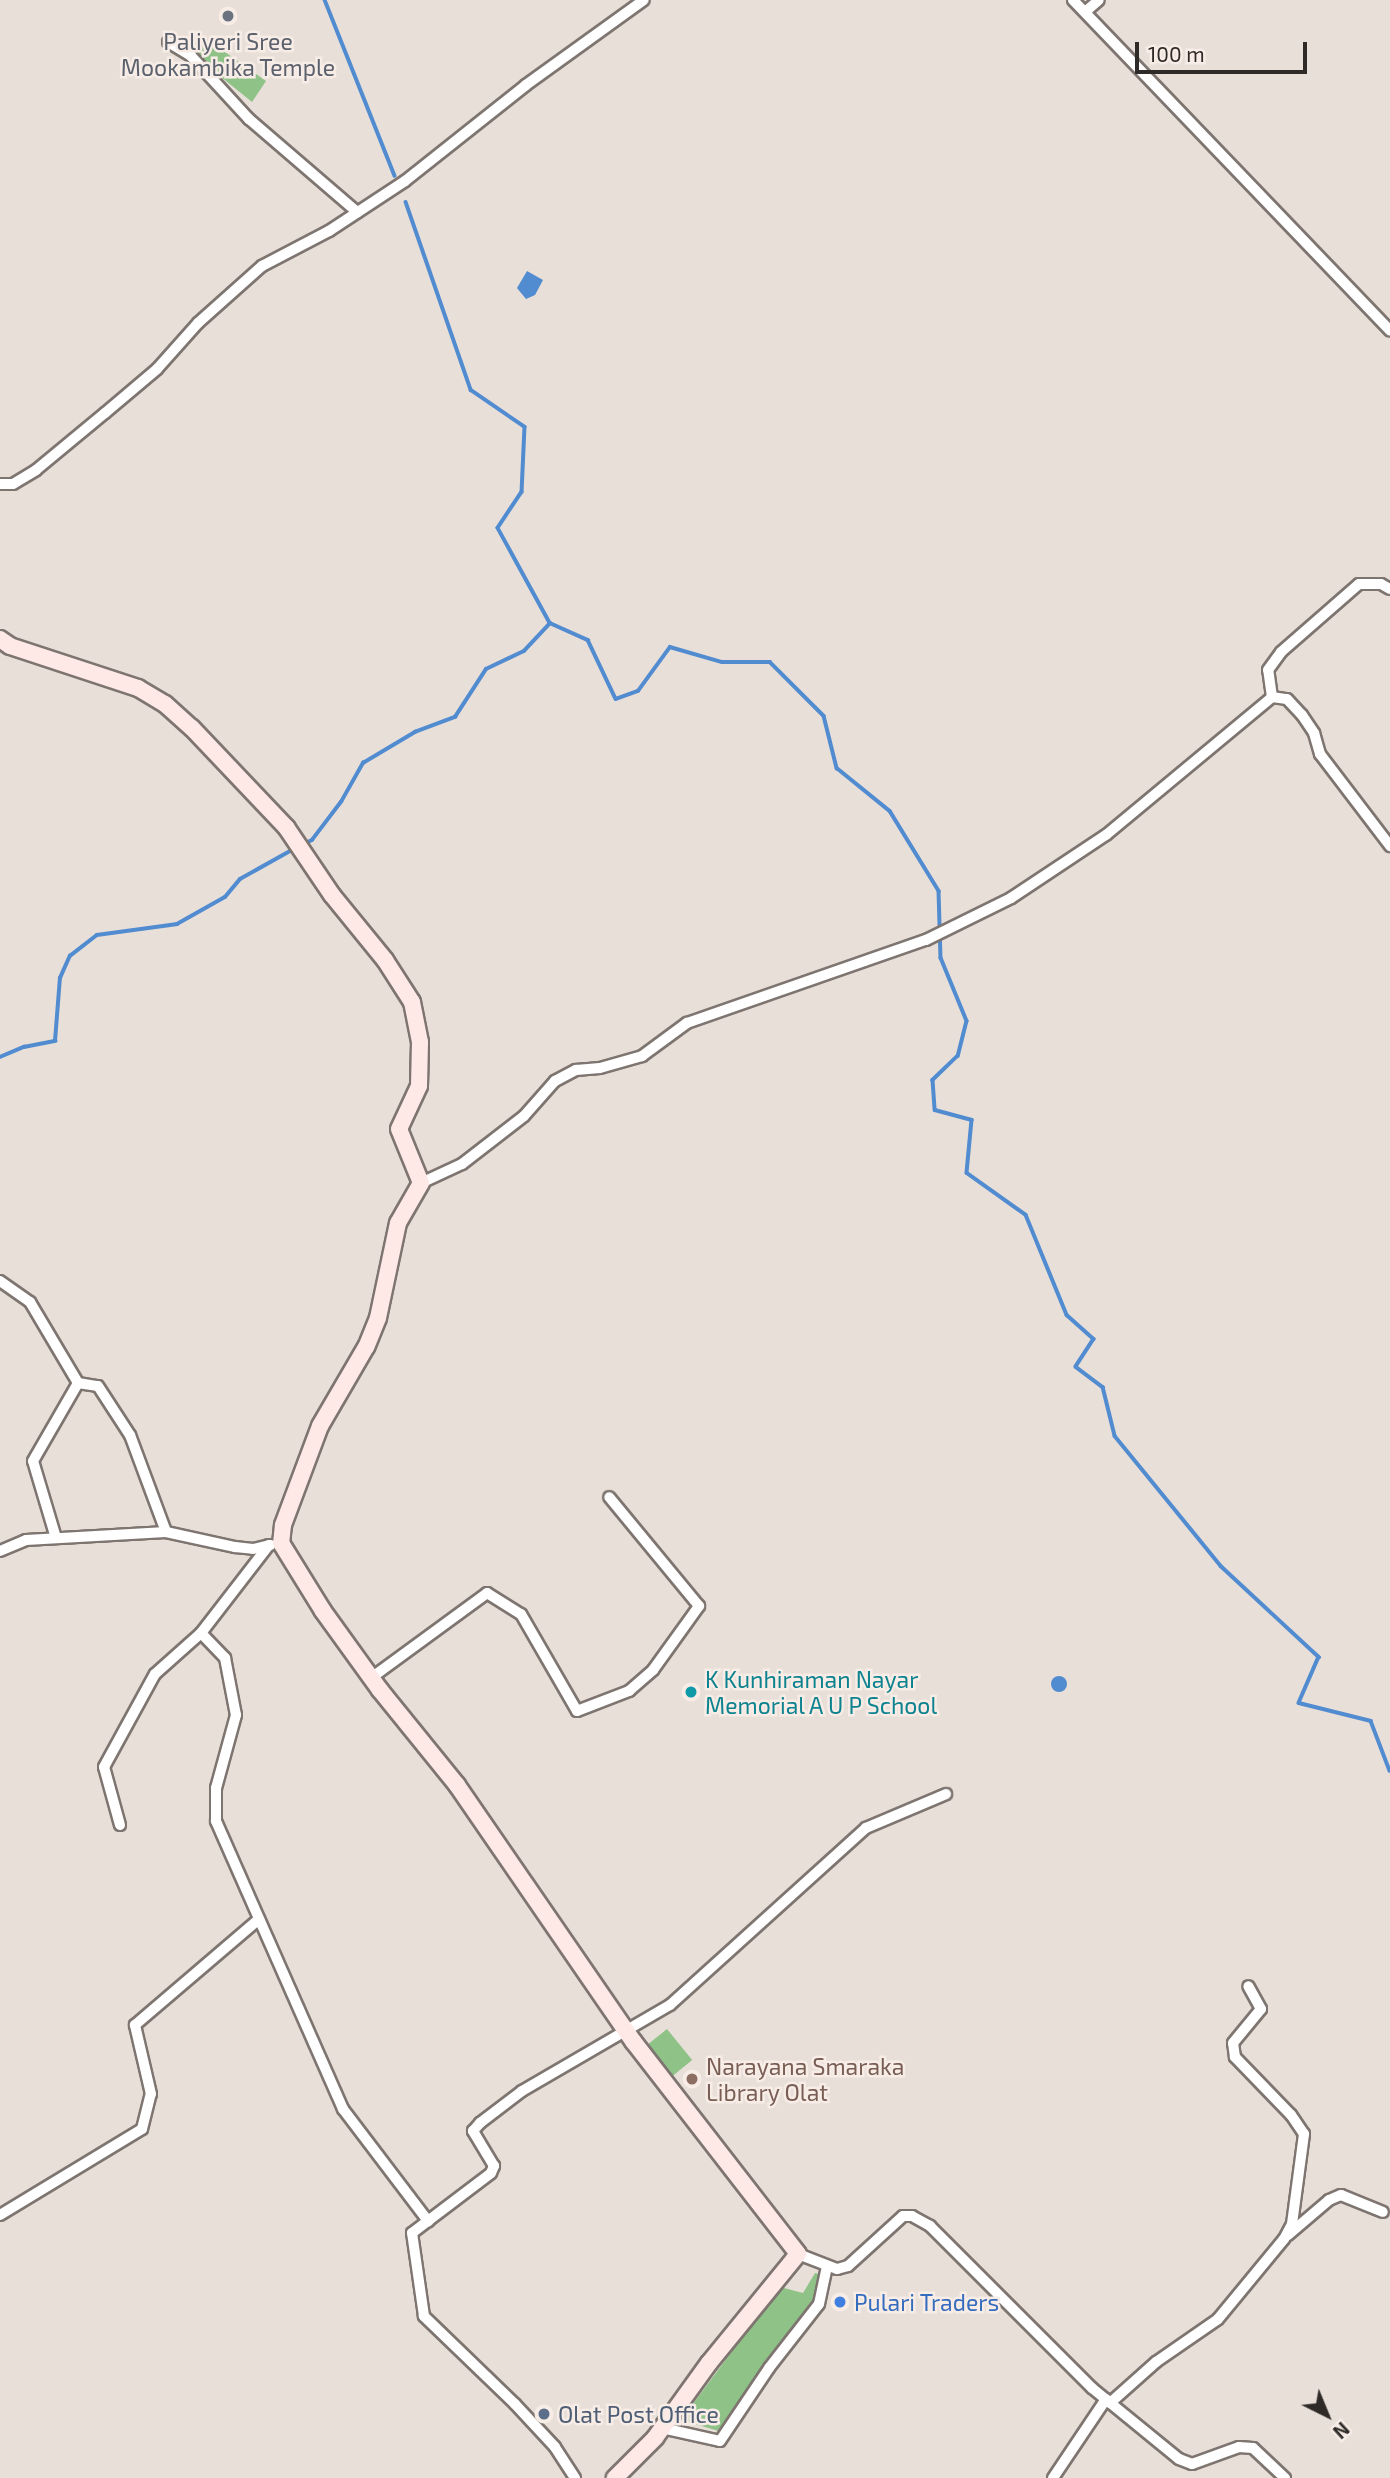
<!DOCTYPE html>
<html>
<head>
<meta charset="utf-8">
<style>
	body { margin:0 }
	#map { position:relative; width:1390px; height:2478px; overflow:hidden; background:#e9dfd9; font-family:"Exo 2",sans-serif }
	div>[style] { position:absolute }
	.green>* { inset:0; background:#8ec287; transform-origin:0 0 }
	.water>* { inset:0; background:#518bd0 }
	.round { border-radius:50% }
	.stream>* { height:3.5px; margin:-1.75px; padding:0 1.75px; transform-origin:1.75px; border-radius:1.75px; background:#518bd0 }
	.roads { filter:drop-shadow(2px 0 #7e7570) drop-shadow(-2px 0 #7e7570) drop-shadow(0 2px #7e7570) drop-shadow(0 -2px #7e7570) }
	.street>* { height:10px; margin:-5px; padding:0 5px; transform-origin:5px; border-radius:5px; background:#fff }
	.secondary>* { height:16px; margin:-8px; padding:0 8px; transform-origin:8px; border-radius:8px; background:#fee9e7 }
	.dots>* { width:19px; height:19px; translate:-50% -50%; box-sizing:border-box; border:4px solid #f7ece6; border-radius:50% }
	span { translate:-50% -50%; white-space:nowrap; text-align:center; line-height:1.15; -webkit-text-stroke:5px #f7ece6; paint-order:stroke }
	.worship-label { font-size:23px; color:#5b616d }
	.culture-label { font-size:23px; color:#0d838f }
	.left { translate:0 -50%; text-align:left }
	.education-label { font-size:23px; color:#785e54 }
	.shop-label { font-size:23px; color:#366cbe }
	.service-label { font-size:23px; color:#4e5e75 }
	.north { position:absolute; left:1292px; top:2380px; width:70px; height:70px; -webkit-text-stroke:5px #f7ece6; paint-order:stroke; rotate:137deg; font-size:19px; font-weight:700; line-height:28px; text-align:center; color:#2e2a28 }
	.north::after { content:''; display:block; margin:auto; width:24px; height:32px; background:#2e2a28; clip-path:polygon(50% 0,100% 100%,50% 72%,0 100%) }
	.scale { position:absolute; left:1135px; top:42px; width:172px; height:32px; box-sizing:border-box; border:4px solid #2e2a28; border-top:0; padding-left:9px; font-size:21px; line-height:24px; white-space:nowrap; color:#2e2a28; -webkit-text-stroke:5px #f7ece6; paint-order:stroke }
</style>
</head>
<body>
<div id="map">
	<div class="green">
		<div style="clip-path:polygon(201px 35px,266px 81px,252px 102px,189px 51px)"></div>
		<div style="left:667px;top:2029px;width:40px;height:26px;rotate:51deg"></div>
		<div style="clip-path:polygon(815px 2273px,820px 2274px,820px 2284px,815px 2301px,722px 2432px,681px 2420px,776px 2292px,784px 2288px,803px 2293px)"></div>
	</div>
	<div class="water">
		<div style="clip-path:polygon(527px 271px,543px 280px,535px 295px,526px 299px,517px 288px)"></div>
		<div class="round" style="left:1051px;top:1676px;width:16px;height:16px"></div>
	</div>
	<div class="stream">
		<div style="left:325px;top:0;width:189px;rotate:68.3deg"></div>
		<div style="left:406px;top:202px;width:199px;rotate:70.9deg"></div>
		<div style="left:471px;top:390px;width:65px;rotate:34.4deg"></div>
		<div style="left:525px;top:427px;width:65px;rotate:92.6deg"></div>
		<div style="left:522px;top:492px;width:43px;rotate:123.7deg"></div>
		<div style="left:498px;top:528px;width:108px;rotate:61.3deg"></div>
		<div style="left:550px;top:623px;width:42px;rotate:24.1deg"></div>
		<div style="left:588px;top:640px;width:65px;rotate:64.6deg"></div>
		<div style="left:616px;top:699px;width:23px;rotate:-20deg"></div>
		<div style="left:638px;top:691px;width:54px;rotate:-54deg"></div>
		<div style="left:670px;top:647px;width:54px;rotate:16.1deg"></div>
		<div style="left:722px;top:662px;width:48px"></div>
		<div style="left:770px;top:662px;width:76px;rotate:45deg"></div>
		<div style="left:824px;top:716px;width:54px;rotate:76deg"></div>
		<div style="left:837px;top:768px;width:68px;rotate:39.1deg"></div>
		<div style="left:890px;top:811px;width:94px;rotate:58.5deg"></div>
		<div style="left:939px;top:891px;width:67px;rotate:88.3deg"></div>
		<div style="left:941px;top:958px;width:68px;rotate:67.6deg"></div>
		<div style="left:967px;top:1021px;width:36px;rotate:104deg"></div>
		<div style="left:958px;top:1056px;width:35px;rotate:136deg"></div>
		<div style="left:933px;top:1080px;width:30px;rotate:86deg"></div>
		<div style="left:935px;top:1110px;width:38px;rotate:15deg"></div>
		<div style="left:972px;top:1120px;width:53px;rotate:95.4deg"></div>
		<div style="left:967px;top:1173px;width:72px;rotate:35.4deg"></div>
		<div style="left:1026px;top:1215px;width:108px;rotate:67.7deg"></div>
		<div style="left:1067px;top:1315px;width:36px;rotate:42deg"></div>
		<div style="left:1094px;top:1339px;width:33px;rotate:123deg"></div>
		<div style="left:1076px;top:1367px;width:34px;rotate:37deg"></div>
		<div style="left:1103px;top:1387px;width:50px;rotate:76.2deg"></div>
		<div style="left:1115px;top:1436px;width:168px;rotate:50.8deg"></div>
		<div style="left:1221px;top:1566px;width:134px;rotate:42.9deg"></div>
		<div style="left:1319px;top:1657px;width:50px;rotate:113.5deg"></div>
		<div style="left:1299px;top:1703px;width:74px;rotate:14deg"></div>
		<div style="left:1371px;top:1721px;width:53px;rotate:69.2deg"></div>
		<div style="left:304px;top:844px;width:9px;rotate:-27deg"></div>
		<div style="left:312px;top:840px;width:48px;rotate:-52.7deg"></div>
		<div style="left:341px;top:802px;width:45px;rotate:-60.6deg"></div>
		<div style="left:363px;top:763px;width:61px;rotate:-30.8deg"></div>
		<div style="left:415px;top:732px;width:43px;rotate:-20.6deg"></div>
		<div style="left:455px;top:717px;width:57px;rotate:-57.1deg"></div>
		<div style="left:486px;top:669px;width:42px;rotate:-25.3deg"></div>
		<div style="left:524px;top:651px;width:38px;rotate:-47deg"></div>
		<div style="left:0;top:1057px;width:26px;rotate:-23deg"></div>
		<div style="left:24px;top:1047px;width:32px;rotate:-11deg"></div>
		<div style="left:55px;top:1041px;width:63px;rotate:-85.5deg"></div>
		<div style="left:60px;top:978px;width:24px;rotate:-66deg"></div>
		<div style="left:70px;top:956px;width:34px;rotate:-38deg"></div>
		<div style="left:97px;top:935px;width:81px;rotate:-7.8deg"></div>
		<div style="left:177px;top:924px;width:55px;rotate:-29.4deg"></div>
		<div style="left:225px;top:897px;width:23px;rotate:-50deg"></div>
		<div style="left:240px;top:879px;width:62px;rotate:-29.1deg"></div>
	</div>
	<div class="roads">
		<div class="street">
			<div style="left:1073px;top:0;width:458px;rotate:46.2deg"></div>
			<div style="left:1085px;top:12px;width:18px;rotate:-41deg"></div>
			<div style="left:168px;top:42px;width:27px;rotate:31deg"></div>
			<div style="left:191px;top:56px;width:86px;rotate:47.4deg"></div>
			<div style="left:249px;top:119px;width:143px;rotate:40.7deg"></div>
			<div style="left:0;top:484px;width:13px"></div>
			<div style="left:13px;top:484px;width:27px;rotate:-31deg"></div>
			<div style="left:36px;top:470px;width:89px;rotate:-39.6deg"></div>
			<div style="left:105px;top:413px;width:68px;rotate:-40.2deg"></div>
			<div style="left:157px;top:369px;width:62px;rotate:-48.3deg"></div>
			<div style="left:198px;top:323px;width:86px;rotate:-41.7deg"></div>
			<div style="left:262px;top:266px;width:76px;rotate:-27.6deg"></div>
			<div style="left:329px;top:231px;width:91px;rotate:-33.3deg"></div>
			<div style="left:405px;top:181px;width:154px;rotate:-38.4deg"></div>
			<div style="left:526px;top:85px;width:145px;rotate:-35.8deg"></div>
			<div style="left:1272px;top:697px;width:27px;rotate:-98deg"></div>
			<div style="left:1268px;top:670px;width:22px;rotate:-54deg"></div>
			<div style="left:1281px;top:652px;width:103px;rotate:-41.1deg"></div>
			<div style="left:1359px;top:584px;width:22px"></div>
			<div style="left:1381px;top:584px;width:10px;rotate:29deg"></div>
			<div style="left:421px;top:1183px;width:45px;rotate:-24.9deg"></div>
			<div style="left:462px;top:1164px;width:78px;rotate:-37.7deg"></div>
			<div style="left:524px;top:1116px;width:47px;rotate:-48.5deg"></div>
			<div style="left:555px;top:1081px;width:24px;rotate:-28deg"></div>
			<div style="left:576px;top:1070px;width:24px;rotate:-5deg"></div>
			<div style="left:600px;top:1068px;width:44px;rotate:-15.9deg"></div>
			<div style="left:642px;top:1056px;width:56px;rotate:-36.3deg"></div>
			<div style="left:687px;top:1023px;width:253px;rotate:-19.2deg"></div>
			<div style="left:926px;top:940px;width:95px;rotate:-26.3deg"></div>
			<div style="left:1011px;top:898px;width:114px;rotate:-33.6deg"></div>
			<div style="left:1106px;top:835px;width:216px;rotate:-39.7deg"></div>
			<div style="left:1272px;top:697px;width:15px;rotate:8deg"></div>
			<div style="left:1287px;top:699px;width:22px;rotate:47deg"></div>
			<div style="left:1302px;top:715px;width:22px;rotate:56deg"></div>
			<div style="left:1314px;top:733px;width:22px;rotate:74deg"></div>
			<div style="left:1320px;top:754px;width:116px;rotate:52.7deg"></div>
			<div style="left:0;top:1281px;width:37px;rotate:35deg"></div>
			<div style="left:30px;top:1302px;width:94px;rotate:59.3deg"></div>
			<div style="left:78px;top:1383px;width:20px;rotate:9deg"></div>
			<div style="left:98px;top:1386px;width:59px;rotate:56.9deg"></div>
			<div style="left:130px;top:1435px;width:103px;rotate:69.6deg"></div>
			<div style="left:56px;top:1538px;width:80px;rotate:-106.6deg"></div>
			<div style="left:33px;top:1461px;width:90px;rotate:-60deg"></div>
			<div style="left:269px;top:1545px;width:111px;rotate:127.7deg"></div>
			<div style="left:201px;top:1633px;width:35px;rotate:46deg"></div>
			<div style="left:225px;top:1658px;width:58px;rotate:79.1deg"></div>
			<div style="left:236px;top:1715px;width:76px;rotate:105.3deg"></div>
			<div style="left:216px;top:1788px;width:33px;rotate:90deg"></div>
			<div style="left:216px;top:1821px;width:315px;rotate:66.2deg"></div>
			<div style="left:343px;top:2109px;width:141px;rotate:52.8deg"></div>
			<div style="left:0;top:1551px;width:28px;rotate:-23deg"></div>
			<div style="left:26px;top:1540px;width:140px;rotate:-3.3deg"></div>
			<div style="left:166px;top:1532px;width:71px;rotate:12.3deg"></div>
			<div style="left:235px;top:1547px;width:18px;rotate:6deg"></div>
			<div style="left:253px;top:1549px;width:18px;rotate:-13deg"></div>
			<div style="left:371px;top:1678px;width:144px;rotate:-36.2deg"></div>
			<div style="left:487px;top:1593px;width:40px;rotate:32deg"></div>
			<div style="left:521px;top:1614px;width:112px;rotate:60deg"></div>
			<div style="left:577px;top:1711px;width:56px;rotate:-21deg"></div>
			<div style="left:629px;top:1691px;width:32px;rotate:-41deg"></div>
			<div style="left:653px;top:1670px;width:79px;rotate:-54.3deg"></div>
			<div style="left:699px;top:1606px;width:141px;rotate:-129.5deg"></div>
			<div style="left:120px;top:1825px;width:60px;rotate:-105.4deg"></div>
			<div style="left:104px;top:1767px;width:106px;rotate:-61.3deg"></div>
			<div style="left:155px;top:1674px;width:62px;rotate:-41.7deg"></div>
			<div style="left:0;top:2215px;width:166px;rotate:-31.2deg"></div>
			<div style="left:142px;top:2129px;width:36px;rotate:-76deg"></div>
			<div style="left:151px;top:2094px;width:71px;rotate:-103.1deg"></div>
			<div style="left:135px;top:2025px;width:163px;rotate:-40.5deg"></div>
			<div style="left:1288px;top:2235px;width:54px;rotate:-40.5deg"></div>
			<div style="left:1329px;top:2200px;width:13px;rotate:-23deg"></div>
			<div style="left:1341px;top:2195px;width:45px;rotate:22deg"></div>
			<div style="left:798px;top:2254px;width:42px;rotate:21deg"></div>
			<div style="left:837px;top:2269px;width:11px;rotate:-15deg"></div>
			<div style="left:848px;top:2266px;width:74px;rotate:-42.3deg"></div>
			<div style="left:903px;top:2216px;width:9px"></div>
			<div style="left:912px;top:2216px;width:21px;rotate:29deg"></div>
			<div style="left:930px;top:2226px;width:229px;rotate:45deg"></div>
			<div style="left:1092px;top:2388px;width:112px;rotate:39.2deg"></div>
			<div style="left:1179px;top:2459px;width:14px;rotate:21deg"></div>
			<div style="left:1192px;top:2464px;width:50px;rotate:-19.9deg"></div>
			<div style="left:1239px;top:2447px;width:14px;rotate:4deg"></div>
			<div style="left:1253px;top:2448px;width:44px;rotate:43.2deg"></div>
			<div style="left:1110px;top:2403px;width:62px;rotate:-41.7deg"></div>
			<div style="left:1156px;top:2362px;width:75px;rotate:-34.7deg"></div>
			<div style="left:1218px;top:2319px;width:104px;rotate:-50.5deg"></div>
			<div style="left:1284px;top:2239px;width:17px;rotate:-62deg"></div>
			<div style="left:1292px;top:2224px;width:91px;rotate:-82.4deg"></div>
			<div style="left:1304px;top:2134px;width:23px;rotate:-124deg"></div>
			<div style="left:1291px;top:2115px;width:81px;rotate:-134deg"></div>
			<div style="left:1235px;top:2057px;width:14px;rotate:-98deg"></div>
			<div style="left:1233px;top:2043px;width:44px;rotate:-50.5deg"></div>
			<div style="left:1261px;top:2009px;width:26px;rotate:-119deg"></div>
			<div style="left:662px;top:2428px;width:59px;rotate:12.6deg"></div>
			<div style="left:720px;top:2441px;width:88px;rotate:-56.1deg"></div>
			<div style="left:769px;top:2368px;width:81px;rotate:-52deg"></div>
			<div style="left:819px;top:2304px;width:38px;rotate:-78deg"></div>
			<div style="left:575px;top:2478px;width:37px;rotate:-123deg"></div>
			<div style="left:555px;top:2447px;width:59px;rotate:-132.9deg"></div>
			<div style="left:515px;top:2404px;width:127px;rotate:-136deg"></div>
			<div style="left:424px;top:2316px;width:84px;rotate:-98.2deg"></div>
			<div style="left:412px;top:2233px;width:99px;rotate:-37.2deg"></div>
			<div style="left:491px;top:2173px;width:8px;rotate:-67deg"></div>
			<div style="left:494px;top:2166px;width:41px;rotate:-121deg"></div>
			<div style="left:473px;top:2131px;width:11px;rotate:-49deg"></div>
			<div style="left:480px;top:2123px;width:53px;rotate:-37.3deg"></div>
			<div style="left:522px;top:2091px;width:171px;rotate:-30.2deg"></div>
			<div style="left:670px;top:2005px;width:264px;rotate:-42.1deg"></div>
			<div style="left:866px;top:1828px;width:87px;rotate:-23deg"></div>
			<div style="left:1053px;top:2478px;width:95px;rotate:-56.1deg"></div>
		</div>
		<div class="secondary">
			<div style="left:0;top:639px;width:12px;rotate:35deg"></div>
			<div style="left:10px;top:646px;width:135px;rotate:18.2deg"></div>
			<div style="left:138px;top:688px;width:31px;rotate:31deg"></div>
			<div style="left:165px;top:704px;width:36px;rotate:42deg"></div>
			<div style="left:192px;top:728px;width:137px;rotate:46.5deg"></div>
			<div style="left:286px;top:827px;width:82px;rotate:55.9deg"></div>
			<div style="left:332px;top:895px;width:84px;rotate:50.8deg"></div>
			<div style="left:385px;top:960px;width:50px;rotate:57.3deg"></div>
			<div style="left:412px;top:1002px;width:41px;rotate:78.7deg"></div>
			<div style="left:420px;top:1042px;width:44px;rotate:91.3deg"></div>
			<div style="left:419px;top:1086px;width:47px;rotate:114.9deg"></div>
			<div style="left:399px;top:1129px;width:58px;rotate:67.8deg"></div>
			<div style="left:421px;top:1183px;width:46px;rotate:119.9deg"></div>
			<div style="left:398px;top:1223px;width:97px;rotate:101.9deg"></div>
			<div style="left:378px;top:1318px;width:31px;rotate:112deg"></div>
			<div style="left:366px;top:1347px;width:91px;rotate:120.2deg"></div>
			<div style="left:320px;top:1426px;width:106px;rotate:110.5deg"></div>
			<div style="left:283px;top:1525px;width:18px;rotate:96deg"></div>
			<div style="left:281px;top:1543px;width:80px;rotate:58.3deg"></div>
			<div style="left:323px;top:1611px;width:97px;rotate:54.2deg"></div>
			<div style="left:380px;top:1690px;width:122px;rotate:51deg"></div>
			<div style="left:457px;top:1785px;width:311px;rotate:55.5deg"></div>
			<div style="left:633px;top:2041px;width:269px;rotate:52.2deg"></div>
			<div style="left:798px;top:2254px;width:141px;rotate:129.2deg"></div>
			<div style="left:709px;top:2363px;width:92px;rotate:125.8deg"></div>
			<div style="left:655px;top:2438px;width:57px;rotate:135deg"></div>
		</div>
	</div>
	<div class="dots">
		<div style="left:228px;top:16px;background:#6b7280"></div>
		<div style="left:691px;top:1692px;background:#0f9aa8"></div>
		<div style="left:692px;top:2079px;background:#8d6e63"></div>
		<div style="left:840px;top:2302px;background:#3f7fe0"></div>
		<div style="left:544px;top:2414px;background:#5c6f8a"></div>
	</div>
	<div class="worship-label">
		<span style="left:228px;top:54px">Paliyeri Sree<br>Mookambika Temple</span>
	</div>
	<div class="culture-label">
		<span class="left" style="left:705px;top:1692px">K Kunhiraman Nayar<br>Memorial A U P School</span>
	</div>
	<div class="education-label">
		<span class="left" style="left:706px;top:2079px">Narayana Smaraka<br>Library Olat</span>
	</div>
	<div class="shop-label">
		<span class="left" style="left:854px;top:2302px">Pulari Traders</span>
	</div>
	<div class="service-label">
		<span class="left" style="left:558px;top:2414px">Olat Post Office</span>
	</div>
	<div class="north">N</div>
	<div class="scale">100 m</div>
</div>
</body>
</html>
